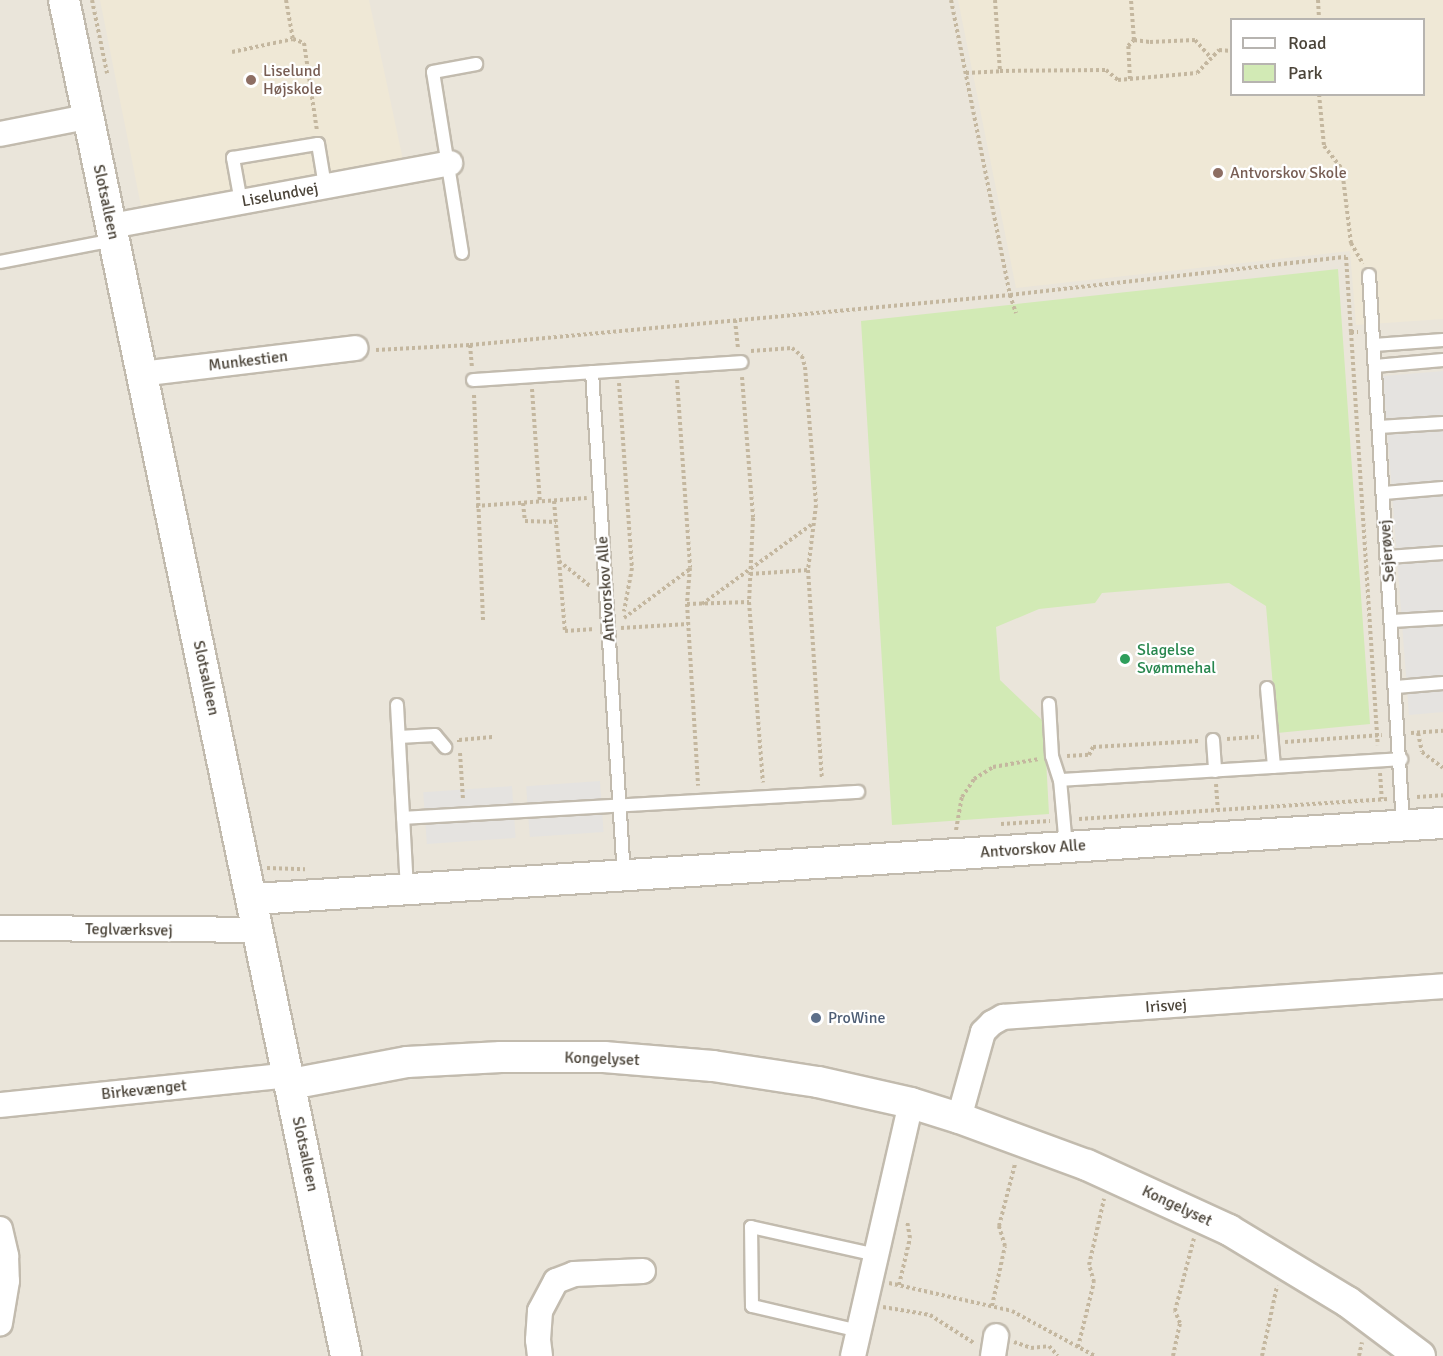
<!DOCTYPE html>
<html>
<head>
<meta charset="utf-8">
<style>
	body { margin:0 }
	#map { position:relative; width:1443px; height:1356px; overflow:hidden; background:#f6f3ec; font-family:Signika,sans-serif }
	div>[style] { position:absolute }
	.residential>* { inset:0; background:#eae5da }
	.education>* { inset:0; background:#efe8d6 }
	.green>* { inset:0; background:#d2eab5 }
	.parking>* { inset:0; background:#e5e3e0; transform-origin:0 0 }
	.path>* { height:4px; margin-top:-2px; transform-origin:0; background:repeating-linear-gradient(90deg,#c4b79f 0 3px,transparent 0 6px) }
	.roads { filter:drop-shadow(2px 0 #c2bbae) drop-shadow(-2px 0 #c2bbae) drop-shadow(0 2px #c2bbae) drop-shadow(0 -2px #c2bbae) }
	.service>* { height:12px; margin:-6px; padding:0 6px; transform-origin:6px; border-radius:6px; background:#fff }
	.minor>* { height:24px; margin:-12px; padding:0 12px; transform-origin:12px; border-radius:12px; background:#fff }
	.tertiary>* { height:30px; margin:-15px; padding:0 15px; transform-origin:15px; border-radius:15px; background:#fff }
	.dots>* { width:16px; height:16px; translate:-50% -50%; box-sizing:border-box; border:3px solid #fff; border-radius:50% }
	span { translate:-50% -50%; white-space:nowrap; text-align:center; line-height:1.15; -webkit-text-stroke:4.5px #fff; paint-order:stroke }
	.education-label { font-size:16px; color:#785e54 }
	.left { translate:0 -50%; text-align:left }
	.street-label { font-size:16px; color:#4b4439 }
	.leisure-label { font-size:16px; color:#27864d }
	.service-label { font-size:16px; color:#4e5e75 }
	.legend { position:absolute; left:1230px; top:18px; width:195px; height:78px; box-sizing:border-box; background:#fff; border:2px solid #b7b4b0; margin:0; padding:8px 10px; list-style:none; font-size:18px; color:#4b4439 }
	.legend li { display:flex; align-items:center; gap:12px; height:30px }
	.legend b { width:30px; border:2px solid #b7b4b0 }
</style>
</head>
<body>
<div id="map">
	<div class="residential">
		<div style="clip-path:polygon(evenodd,0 0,1443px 0,1443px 1356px,0 1356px,0 0,1232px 20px,1424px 20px,1424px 94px,1232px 94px,1232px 20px)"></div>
	</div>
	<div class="education">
		<div style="clip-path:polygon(100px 0,369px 0,403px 160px,141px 206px)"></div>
		<div style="clip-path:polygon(evenodd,958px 0,1443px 0,1443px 319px,1356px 325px,1350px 251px,1016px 288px,958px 0,1232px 20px,1424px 20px,1424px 94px,1232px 94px,1232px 20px)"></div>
	</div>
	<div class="green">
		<div style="clip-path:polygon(1338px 269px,1370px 724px,1277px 733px,1266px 606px,1229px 583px,1102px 593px,1095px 603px,1039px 609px,996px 627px,1000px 680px,1044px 722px,1049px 814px,892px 825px,861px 321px)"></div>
	</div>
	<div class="parking">
		<div style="clip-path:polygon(1443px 371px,1443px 712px,1409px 715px,1383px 376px)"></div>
		<div style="left:600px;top:781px;width:51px;height:74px;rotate:86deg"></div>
		<div style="left:512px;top:786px;width:52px;height:89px;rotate:86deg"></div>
	</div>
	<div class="path">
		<div style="left:92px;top:0;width:75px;rotate:78.4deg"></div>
		<div style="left:286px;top:0;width:40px;rotate:80deg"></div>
		<div style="left:951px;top:0;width:301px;rotate:78.7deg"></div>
		<div style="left:1010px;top:295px;width:338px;rotate:-6.5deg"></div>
		<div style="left:1346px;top:257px;width:75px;rotate:86.2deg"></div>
		<div style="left:1351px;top:332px;width:7px"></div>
		<div style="left:995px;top:0;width:71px;rotate:86deg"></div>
		<div style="left:1000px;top:71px;width:106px;rotate:-0.5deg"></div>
		<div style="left:1106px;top:70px;width:16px;rotate:40deg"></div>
		<div style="left:1118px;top:80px;width:79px;rotate:-5.1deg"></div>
		<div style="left:1197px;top:73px;width:32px;rotate:-46deg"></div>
		<div style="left:1219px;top:50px;width:13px;rotate:4deg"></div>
		<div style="left:1318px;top:0;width:20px;rotate:87deg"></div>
		<div style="left:1134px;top:40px;width:16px;rotate:7deg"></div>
		<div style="left:1150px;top:42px;width:45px;rotate:-2.5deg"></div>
		<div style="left:1195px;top:40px;width:24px;rotate:48deg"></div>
		<div style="left:232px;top:52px;width:62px;rotate:-12deg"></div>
		<div style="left:293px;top:39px;width:12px;rotate:20deg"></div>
		<div style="left:304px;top:43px;width:89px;rotate:81.6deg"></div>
		<div style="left:966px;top:73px;width:34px;rotate:-3deg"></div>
		<div style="left:1130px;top:79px;width:33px;rotate:-93deg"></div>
		<div style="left:1128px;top:46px;width:8px;rotate:-45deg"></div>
		<div style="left:1134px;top:40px;width:40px;rotate:-94.3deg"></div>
		<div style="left:1319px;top:94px;width:52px;rotate:84.5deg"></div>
		<div style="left:1324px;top:146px;width:29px;rotate:52deg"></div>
		<div style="left:1342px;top:169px;width:75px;rotate:83.1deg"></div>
		<div style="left:1351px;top:243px;width:24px;rotate:60deg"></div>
		<div style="left:735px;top:320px;width:28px;rotate:84deg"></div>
		<div style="left:1351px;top:332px;width:414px;rotate:86.3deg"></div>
		<div style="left:470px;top:345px;width:22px;rotate:85deg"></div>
		<div style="left:376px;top:350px;width:94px;rotate:-3deg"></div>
		<div style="left:470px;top:345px;width:542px;rotate:-5.29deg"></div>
		<div style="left:1010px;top:295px;width:19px;rotate:72deg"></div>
		<div style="left:751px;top:351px;width:41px;rotate:-4.2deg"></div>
		<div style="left:792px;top:348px;width:13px;rotate:39deg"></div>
		<div style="left:802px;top:356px;width:11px;rotate:75deg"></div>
		<div style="left:805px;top:367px;width:138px;rotate:85.4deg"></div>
		<div style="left:816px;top:505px;width:65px;rotate:97deg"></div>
		<div style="left:808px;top:570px;width:209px;rotate:86.2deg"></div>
		<div style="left:742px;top:377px;width:141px;rotate:85.5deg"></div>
		<div style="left:753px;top:518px;width:84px;rotate:92.7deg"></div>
		<div style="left:749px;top:602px;width:181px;rotate:85.6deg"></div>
		<div style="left:677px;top:380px;width:188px;rotate:86deg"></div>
		<div style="left:690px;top:568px;width:36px;rotate:95deg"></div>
		<div style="left:687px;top:604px;width:182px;rotate:86.5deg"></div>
		<div style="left:619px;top:383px;width:185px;rotate:86deg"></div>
		<div style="left:632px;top:568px;width:44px;rotate:100.5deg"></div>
		<div style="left:532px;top:389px;width:113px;rotate:86deg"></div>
		<div style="left:474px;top:395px;width:227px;rotate:87.7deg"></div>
		<div style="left:554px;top:501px;width:130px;rotate:85.2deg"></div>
		<div style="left:565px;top:631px;width:30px;rotate:-4deg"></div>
		<div style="left:523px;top:503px;width:18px;rotate:84deg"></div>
		<div style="left:525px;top:521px;width:31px;rotate:2deg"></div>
		<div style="left:476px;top:506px;width:111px;rotate:-4.1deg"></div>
		<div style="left:559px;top:561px;width:40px;rotate:39deg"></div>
		<div style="left:750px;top:574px;width:58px;rotate:-3.9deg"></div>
		<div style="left:687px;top:604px;width:62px;rotate:-1.8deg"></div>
		<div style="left:702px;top:604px;width:136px;rotate:-36deg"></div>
		<div style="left:624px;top:618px;width:82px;rotate:-36.6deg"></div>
		<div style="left:621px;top:628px;width:67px;rotate:-3.4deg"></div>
		<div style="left:1411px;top:733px;width:32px;rotate:-4deg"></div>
		<div style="left:1418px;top:733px;width:19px;rotate:78deg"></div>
		<div style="left:1422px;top:752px;width:26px;rotate:37deg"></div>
		<div style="left:1227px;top:739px;width:32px;rotate:-4deg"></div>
		<div style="left:459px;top:742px;width:2px;rotate:-90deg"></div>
		<div style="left:459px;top:740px;width:36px;rotate:-5deg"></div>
		<div style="left:1285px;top:742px;width:97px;rotate:-4.1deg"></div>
		<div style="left:460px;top:753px;width:46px;rotate:86.3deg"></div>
		<div style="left:1067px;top:756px;width:22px;rotate:-3deg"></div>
		<div style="left:1089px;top:755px;width:9px;rotate:-63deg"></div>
		<div style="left:1093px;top:747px;width:106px;rotate:-3.2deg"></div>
		<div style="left:1380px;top:773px;width:26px;rotate:86deg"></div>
		<div style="left:1216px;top:784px;width:26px;rotate:86deg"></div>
		<div style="left:1417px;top:797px;width:26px;rotate:-4deg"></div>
		<div style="left:1079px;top:819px;width:310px;rotate:-3.7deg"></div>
		<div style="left:1001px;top:824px;width:49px;rotate:-3.5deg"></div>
		<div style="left:956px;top:830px;width:34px;rotate:-80deg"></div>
		<div style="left:962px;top:797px;width:22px;rotate:-56deg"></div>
		<div style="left:974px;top:779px;width:22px;rotate:-32deg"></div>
		<div style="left:993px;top:767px;width:47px;rotate:-9.9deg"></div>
		<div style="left:267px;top:868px;width:38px;rotate:2deg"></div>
		<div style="left:889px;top:1283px;width:126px;rotate:12.8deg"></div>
		<div style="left:1012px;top:1311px;width:94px;rotate:28.5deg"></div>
		<div style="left:899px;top:1285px;width:48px;rotate:-76.8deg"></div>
		<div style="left:910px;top:1238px;width:17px;rotate:-100deg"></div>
		<div style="left:992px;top:1306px;width:61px;rotate:-77.8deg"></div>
		<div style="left:1005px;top:1246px;width:21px;rotate:-107deg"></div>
		<div style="left:999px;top:1226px;width:64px;rotate:-75.5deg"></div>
		<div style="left:883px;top:1307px;width:48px;rotate:9.7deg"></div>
		<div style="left:930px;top:1315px;width:52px;rotate:32.5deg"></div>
		<div style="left:1014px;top:1342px;width:18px;rotate:19deg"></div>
		<div style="left:1031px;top:1348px;width:18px;rotate:-6deg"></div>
		<div style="left:1049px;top:1346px;width:13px;rotate:48deg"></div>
		<div style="left:1078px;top:1347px;width:67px;rotate:-76.2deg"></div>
		<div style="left:1094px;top:1282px;width:18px;rotate:-106deg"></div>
		<div style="left:1089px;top:1265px;width:68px;rotate:-77.2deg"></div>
		<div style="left:1173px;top:1356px;width:34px;rotate:-78deg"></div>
		<div style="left:1180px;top:1323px;width:13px;rotate:-113deg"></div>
		<div style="left:1175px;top:1311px;width:75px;rotate:-75.4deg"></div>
		<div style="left:1262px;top:1356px;width:72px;rotate:-77.9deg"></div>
		<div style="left:1359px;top:1356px;width:14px;rotate:-78deg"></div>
	</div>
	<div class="roads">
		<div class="service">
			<div style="left:241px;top:202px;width:45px;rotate:-100.3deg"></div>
			<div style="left:233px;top:158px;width:86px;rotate:-9.4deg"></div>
			<div style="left:318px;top:144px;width:43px;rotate:80.5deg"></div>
			<div style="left:462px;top:253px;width:183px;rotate:-99.1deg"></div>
			<div style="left:433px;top:72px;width:44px;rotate:-10.5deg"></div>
			<div style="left:0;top:262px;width:116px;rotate:-10.9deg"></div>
			<div style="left:1369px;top:275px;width:551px;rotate:86.46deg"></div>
			<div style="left:1374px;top:345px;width:69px;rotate:-4.1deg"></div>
			<div style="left:1375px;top:366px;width:68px;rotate:-5deg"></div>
			<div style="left:592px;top:372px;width:506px;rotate:86.37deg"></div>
			<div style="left:473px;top:380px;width:269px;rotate:-3.8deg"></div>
			<div style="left:1379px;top:427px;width:64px;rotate:-3.6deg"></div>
			<div style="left:1384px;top:493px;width:59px;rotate:-4.8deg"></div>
			<div style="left:1388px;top:557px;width:55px;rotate:-4.2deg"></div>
			<div style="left:1392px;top:621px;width:51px;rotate:-3.4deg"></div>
			<div style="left:1396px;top:687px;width:47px;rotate:-4.9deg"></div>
			<div style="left:1267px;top:688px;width:79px;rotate:84.9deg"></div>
			<div style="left:1049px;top:704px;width:52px;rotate:86.7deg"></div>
			<div style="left:1052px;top:756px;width:25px;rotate:72deg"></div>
			<div style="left:397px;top:705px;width:184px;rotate:86.9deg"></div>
			<div style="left:399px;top:737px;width:36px;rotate:-3deg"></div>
			<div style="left:435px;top:735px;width:16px;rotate:50deg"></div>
			<div style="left:1213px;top:740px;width:31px;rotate:86deg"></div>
			<div style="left:403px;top:818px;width:456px;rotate:-3.3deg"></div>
			<div style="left:1066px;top:847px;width:67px;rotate:-95.1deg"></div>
			<div style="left:1060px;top:780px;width:342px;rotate:-3.5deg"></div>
			<div style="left:859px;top:1331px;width:110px;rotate:-166.8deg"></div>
			<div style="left:752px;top:1306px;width:79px;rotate:-90.7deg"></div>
			<div style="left:751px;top:1227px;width:128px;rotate:12.6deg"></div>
		</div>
		<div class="minor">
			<div style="left:0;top:134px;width:89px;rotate:-11.1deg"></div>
			<div style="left:111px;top:226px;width:345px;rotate:-10.5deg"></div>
			<div style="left:141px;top:374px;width:216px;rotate:-6.9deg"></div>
			<div style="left:0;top:928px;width:258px;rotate:0.4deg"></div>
			<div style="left:0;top:1105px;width:291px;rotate:-5.9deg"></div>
			<div style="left:959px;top:1118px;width:89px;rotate:-74.4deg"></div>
			<div style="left:983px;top:1032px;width:13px;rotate:-45deg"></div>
			<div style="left:992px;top:1023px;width:13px;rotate:-29deg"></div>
			<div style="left:1003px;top:1017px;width:441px;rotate:-4deg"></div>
			<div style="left:0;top:1229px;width:28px;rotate:77deg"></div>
			<div style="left:6px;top:1256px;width:25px;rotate:88deg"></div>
			<div style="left:7px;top:1281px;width:43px;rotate:99.5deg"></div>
			<div style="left:540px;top:1356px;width:16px;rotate:-97deg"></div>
			<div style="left:538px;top:1340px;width:29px;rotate:-86deg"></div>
			<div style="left:540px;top:1311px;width:34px;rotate:-62deg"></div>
			<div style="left:556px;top:1281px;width:19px;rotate:-21deg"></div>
			<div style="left:574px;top:1274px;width:69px;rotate:-2.5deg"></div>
			<div style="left:853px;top:1356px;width:260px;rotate:-77.1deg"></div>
			<div style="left:993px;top:1356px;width:20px;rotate:-81deg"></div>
		</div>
		<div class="tertiary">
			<div style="left:64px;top:0;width:1385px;rotate:78.25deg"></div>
			<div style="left:254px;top:899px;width:1191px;rotate:-3.66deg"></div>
			<div style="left:291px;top:1084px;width:118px;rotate:-10.7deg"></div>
			<div style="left:407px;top:1062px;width:94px;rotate:-3deg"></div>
			<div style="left:501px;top:1057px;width:103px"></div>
			<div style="left:604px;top:1057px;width:109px;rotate:4.7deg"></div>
			<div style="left:713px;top:1066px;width:106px;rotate:8.7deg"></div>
			<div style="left:818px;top:1082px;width:95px;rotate:12.7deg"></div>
			<div style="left:911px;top:1103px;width:50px;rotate:17.4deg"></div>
			<div style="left:959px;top:1118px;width:136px;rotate:20.2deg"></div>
			<div style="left:1087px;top:1165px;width:156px;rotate:24.6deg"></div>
			<div style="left:1229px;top:1230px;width:139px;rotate:31.2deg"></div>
			<div style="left:1348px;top:1302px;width:90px;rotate:36.9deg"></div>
		</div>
	</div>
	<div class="dots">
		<div style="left:251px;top:80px;background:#8d6e63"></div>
		<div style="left:1218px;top:173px;background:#8d6e63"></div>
		<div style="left:1125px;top:659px;background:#2e9e5b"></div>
		<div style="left:816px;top:1018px;background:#5c6f8a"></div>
	</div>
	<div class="education-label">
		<span class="left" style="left:263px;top:80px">Liselund<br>Højskole</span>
		<span class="left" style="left:1230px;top:173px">Antvorskov Skole</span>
	</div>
	<div class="street-label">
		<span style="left:280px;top:195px;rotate:-10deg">Liselundvej</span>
		<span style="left:106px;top:202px;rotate:78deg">Slotsalleen</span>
		<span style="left:248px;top:361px;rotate:-7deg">Munkestien</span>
		<span style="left:1387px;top:551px;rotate:-94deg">Sejerøvej</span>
		<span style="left:606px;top:589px;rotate:-94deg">Antvorskov Alle</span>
		<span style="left:206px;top:678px;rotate:78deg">Slotsalleen</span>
		<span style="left:1033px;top:849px;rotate:-4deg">Antvorskov Alle</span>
		<span style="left:129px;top:930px;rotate:1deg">Teglværksvej</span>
		<span style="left:1166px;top:1006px;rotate:-4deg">Irisvej</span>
		<span style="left:602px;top:1059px;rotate:2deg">Kongelyset</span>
		<span style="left:144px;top:1090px;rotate:-6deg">Birkevænget</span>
		<span style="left:305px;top:1154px;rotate:78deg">Slotsalleen</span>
		<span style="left:1177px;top:1206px;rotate:25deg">Kongelyset</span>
	</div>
	<div class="leisure-label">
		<span class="left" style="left:1137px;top:659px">Slagelse<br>Svømmehal</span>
	</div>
	<div class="service-label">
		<span class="left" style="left:828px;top:1018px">ProWine</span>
	</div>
	<ul class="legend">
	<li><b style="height:8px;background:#fff"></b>Road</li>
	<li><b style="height:16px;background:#d2eab5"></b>Park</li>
	</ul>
</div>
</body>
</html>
